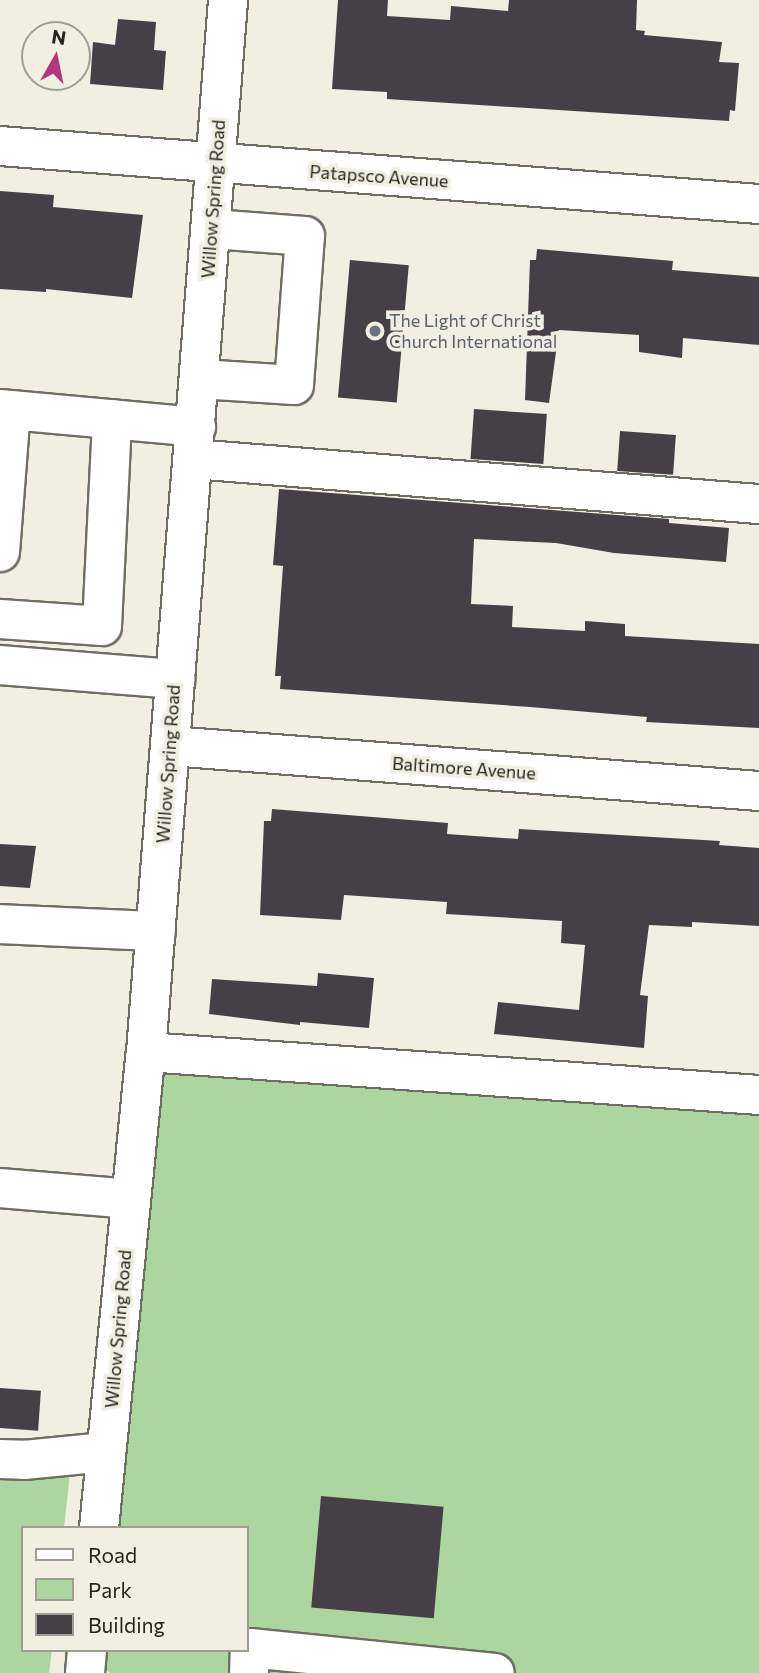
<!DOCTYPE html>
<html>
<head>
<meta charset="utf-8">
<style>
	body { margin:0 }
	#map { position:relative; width:759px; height:1673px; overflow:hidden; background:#f1efe2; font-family:Commissioner,sans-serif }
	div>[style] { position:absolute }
	.green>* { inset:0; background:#add59f }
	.building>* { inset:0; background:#473f47; transform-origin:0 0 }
	.roads { filter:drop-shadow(2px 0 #706e63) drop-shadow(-2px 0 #706e63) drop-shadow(0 2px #706e63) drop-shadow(0 -2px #706e63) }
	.minor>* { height:38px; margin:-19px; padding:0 19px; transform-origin:19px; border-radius:19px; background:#fff }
	.dots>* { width:19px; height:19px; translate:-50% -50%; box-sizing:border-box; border:4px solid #f1efe2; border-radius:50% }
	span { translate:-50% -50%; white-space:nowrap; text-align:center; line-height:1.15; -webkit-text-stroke:7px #f1efe2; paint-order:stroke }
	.street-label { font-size:18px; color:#25241f }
	.worship-label { font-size:18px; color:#5b616d }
	.left { translate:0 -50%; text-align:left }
	.legend { position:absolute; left:21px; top:1526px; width:228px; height:126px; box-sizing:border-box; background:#f1efe2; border:2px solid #9f9e94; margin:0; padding:9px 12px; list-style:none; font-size:21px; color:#25241f }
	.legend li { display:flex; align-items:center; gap:14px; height:35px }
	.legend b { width:35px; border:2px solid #9f9e94 }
	.north { position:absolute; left:21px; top:21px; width:70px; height:70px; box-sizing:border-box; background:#f1efe2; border:2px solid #9f9e94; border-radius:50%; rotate:9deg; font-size:19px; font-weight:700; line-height:28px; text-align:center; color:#25241f }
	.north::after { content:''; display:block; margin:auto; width:24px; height:32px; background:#b5357f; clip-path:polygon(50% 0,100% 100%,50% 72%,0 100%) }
</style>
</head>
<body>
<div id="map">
	<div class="green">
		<div style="clip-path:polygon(166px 1064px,759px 1105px,759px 1673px,110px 1673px,105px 1669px,107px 1650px,247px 1650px,247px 1528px,118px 1528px,160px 1074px)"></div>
		<div style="clip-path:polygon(0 1440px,73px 1446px,64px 1528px,23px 1528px,23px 1650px,52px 1650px,49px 1673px,0 1673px)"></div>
	</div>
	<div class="building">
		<div style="clip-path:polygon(338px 0,388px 0,387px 16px,450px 20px,451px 6px,508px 11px,509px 0,637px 0,636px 30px,645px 31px,644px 35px,722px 42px,719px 62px,739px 63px,735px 111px,730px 110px,729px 121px,387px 99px,387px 92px,332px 89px)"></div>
		<div style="clip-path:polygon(118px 19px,156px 22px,154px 50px,166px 51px,163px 90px,90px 84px,93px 42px,115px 45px)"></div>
		<div style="clip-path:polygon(0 191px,54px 195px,53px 207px,143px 215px,132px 298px,46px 289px,46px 292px,0 289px)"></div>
		<div style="clip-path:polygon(537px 249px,673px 261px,672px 270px,759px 277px,759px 345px,683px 338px,682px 358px,639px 352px,639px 335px,559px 330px,549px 403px,525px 400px,530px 260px,536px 260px)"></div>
		<div style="left:350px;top:260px;width:59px;height:138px;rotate:5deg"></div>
		<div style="left:474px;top:409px;width:73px;height:50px;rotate:4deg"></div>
		<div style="left:620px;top:431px;width:56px;height:40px;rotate:4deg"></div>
		<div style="clip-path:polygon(279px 489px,669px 519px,669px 523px,729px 528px,726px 562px,614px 553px,556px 543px,474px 539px,471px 604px,513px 606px,512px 627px,585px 631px,585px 621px,625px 624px,625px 636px,759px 644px,759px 728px,646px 722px,647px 717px,530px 707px,280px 689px,281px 676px,275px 676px,283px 566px,273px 565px)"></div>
		<div style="clip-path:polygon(272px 809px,448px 823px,447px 834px,518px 839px,519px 829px,720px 841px,719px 845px,759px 848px,759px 926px,692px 922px,692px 927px,649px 925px,640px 995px,648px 996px,644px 1048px,494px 1034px,498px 1002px,579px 1010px,585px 945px,561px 943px,562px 921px,446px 914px,447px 902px,344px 895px,341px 920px,260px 915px,264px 821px,271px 821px)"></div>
		<div style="clip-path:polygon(0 844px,36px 846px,30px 888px,0 886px)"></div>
		<div style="clip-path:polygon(318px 973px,374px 978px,369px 1028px,300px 1022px,300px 1025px,209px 1014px,212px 979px,317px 986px)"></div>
		<div style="left:0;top:1388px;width:41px;height:40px;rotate:4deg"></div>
		<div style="left:321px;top:1496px;width:123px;height:112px;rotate:5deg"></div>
	</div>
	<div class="roads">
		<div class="minor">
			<div style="left:0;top:146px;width:761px;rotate:4.37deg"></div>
			<div style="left:200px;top:379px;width:94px;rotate:3.7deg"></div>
			<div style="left:294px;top:385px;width:149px;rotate:-85.8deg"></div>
			<div style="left:305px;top:236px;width:94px;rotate:-175.7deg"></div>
			<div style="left:0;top:409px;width:197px;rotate:5.2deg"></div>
			<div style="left:193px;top:459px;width:568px;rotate:4.55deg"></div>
			<div style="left:0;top:552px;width:142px;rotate:-85.6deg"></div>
			<div style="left:0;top:619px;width:102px;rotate:3.9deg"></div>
			<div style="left:102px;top:626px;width:207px;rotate:-87.2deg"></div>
			<div style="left:0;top:665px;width:176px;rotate:4.6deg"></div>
			<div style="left:170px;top:746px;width:591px;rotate:4.37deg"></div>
			<div style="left:0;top:924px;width:156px;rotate:2.6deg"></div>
			<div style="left:146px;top:1052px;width:615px;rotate:4.01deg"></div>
			<div style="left:0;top:1188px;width:131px;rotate:4.8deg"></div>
			<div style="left:0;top:1459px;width:24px;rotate:2deg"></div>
			<div style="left:24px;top:1460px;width:82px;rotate:-5.6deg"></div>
			<div style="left:99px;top:1528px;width:478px;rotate:-84.4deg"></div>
			<div style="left:146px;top:1052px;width:1055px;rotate:-85.54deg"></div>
			<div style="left:85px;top:1673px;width:23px;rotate:-85deg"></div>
			<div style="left:249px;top:1673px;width:25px;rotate:-88deg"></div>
			<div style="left:250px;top:1648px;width:246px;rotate:5.8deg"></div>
		</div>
	</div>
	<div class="dots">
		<div style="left:375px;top:331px;background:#6b7280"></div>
	</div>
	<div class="street-label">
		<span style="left:379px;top:176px;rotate:4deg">Patapsco Avenue</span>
		<span style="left:213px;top:199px;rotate:-86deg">Willow Spring Road</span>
		<span style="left:168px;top:764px;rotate:-86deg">Willow Spring Road</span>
		<span style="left:464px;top:768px;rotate:4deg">Baltimore Avenue</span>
		<span style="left:118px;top:1329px;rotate:-85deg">Willow Spring Road</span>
	</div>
	<div class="worship-label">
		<span class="left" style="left:389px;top:331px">The Light of Christ<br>Church International</span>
	</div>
	<ul class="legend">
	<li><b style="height:9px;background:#fff"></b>Road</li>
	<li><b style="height:19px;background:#add59f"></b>Park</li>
	<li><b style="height:19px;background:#473f47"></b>Building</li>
	</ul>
	<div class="north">N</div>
</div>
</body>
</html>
